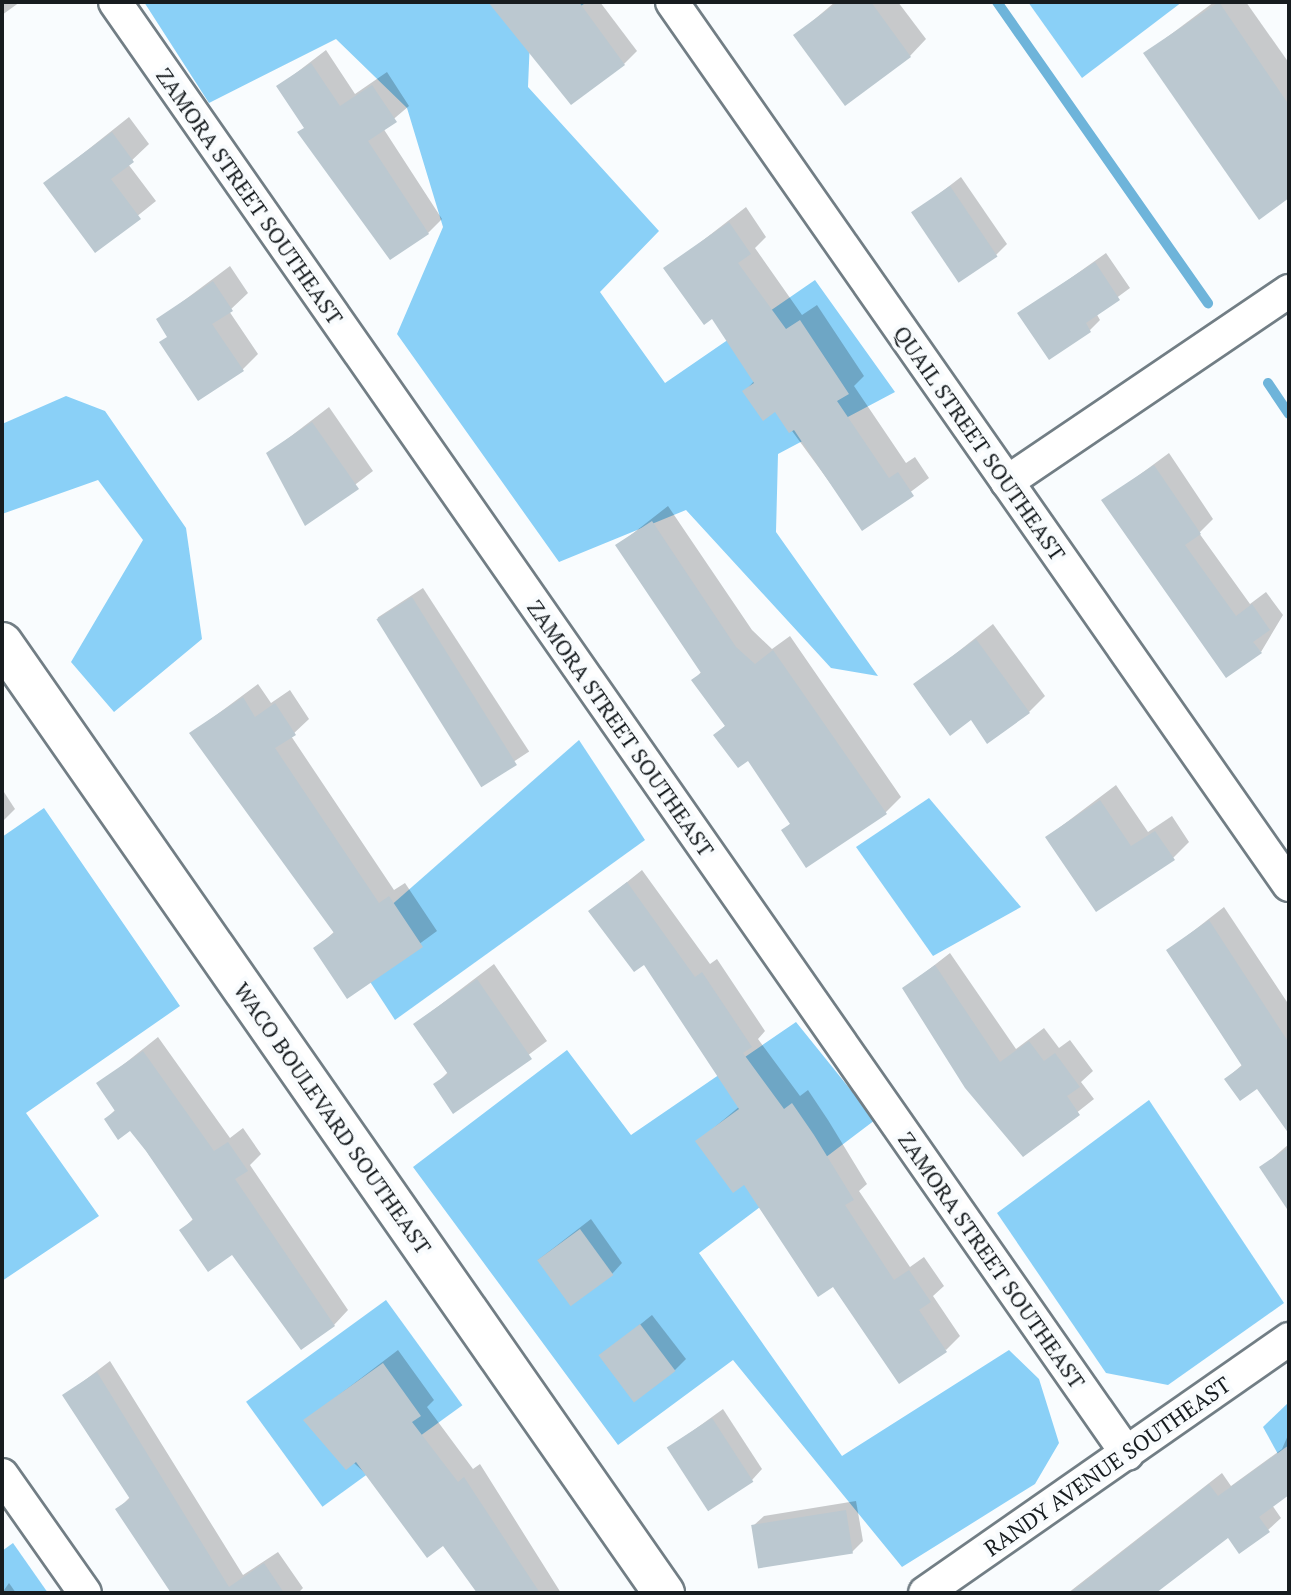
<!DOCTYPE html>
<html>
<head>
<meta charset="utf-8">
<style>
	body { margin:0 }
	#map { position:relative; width:1291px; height:1595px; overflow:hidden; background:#f9fcfe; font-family:"PT Serif",serif }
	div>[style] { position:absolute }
	.forest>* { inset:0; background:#8ad0f7; transform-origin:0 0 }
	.shadow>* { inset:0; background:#0003; transform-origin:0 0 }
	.stream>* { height:10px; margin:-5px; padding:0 5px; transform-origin:5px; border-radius:5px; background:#6eb4da }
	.building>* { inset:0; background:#bbc8d0; transform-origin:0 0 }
	.roads { filter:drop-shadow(2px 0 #727e85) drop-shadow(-2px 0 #727e85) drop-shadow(0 2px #727e85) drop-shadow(0 -2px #727e85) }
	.minor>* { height:32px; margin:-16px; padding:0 16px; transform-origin:16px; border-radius:16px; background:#fff }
	.tertiary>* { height:40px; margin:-20px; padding:0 20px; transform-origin:20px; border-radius:20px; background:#fff }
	span { translate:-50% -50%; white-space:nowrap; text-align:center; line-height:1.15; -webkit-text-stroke:8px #f9fcfe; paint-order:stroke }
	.street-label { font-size:22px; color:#171c1f }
	.frame { position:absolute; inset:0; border:4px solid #171c1f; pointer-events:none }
</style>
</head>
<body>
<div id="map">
	<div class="forest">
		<div style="clip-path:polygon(144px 2px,587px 2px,530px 39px,528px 87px,659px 231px,600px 292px,665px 383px,815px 280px,895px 392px,778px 454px,776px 532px,878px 676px,831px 668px,686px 510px,559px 562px,397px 334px,443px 227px,407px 108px,336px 39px,209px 103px)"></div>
		<div style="clip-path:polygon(1028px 2px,1182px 2px,1082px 78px)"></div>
		<div style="clip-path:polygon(66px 396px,105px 411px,186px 528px,202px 639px,114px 712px,71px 662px,143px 540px,98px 480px,2px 514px,2px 424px)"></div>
		<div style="clip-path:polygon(579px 740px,645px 840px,395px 1020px,346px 945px)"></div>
		<div style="clip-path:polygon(929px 798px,1021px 907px,933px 956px,856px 847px)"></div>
		<div style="clip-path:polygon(44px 808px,180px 1006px,26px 1113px,99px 1216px,2px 1281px,2px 837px)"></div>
		<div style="clip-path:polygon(796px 1022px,875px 1120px,699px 1253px,842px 1456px,1009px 1350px,1039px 1379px,1059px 1443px,1035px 1484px,902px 1567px,733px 1360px,618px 1445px,413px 1167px,567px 1050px,631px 1135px)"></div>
		<div style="clip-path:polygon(1149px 1100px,1284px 1303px,1168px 1385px,1106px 1373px,997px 1213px)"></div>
		<div style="left:386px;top:1300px;width:130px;height:173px;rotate:54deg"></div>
		<div style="clip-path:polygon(1289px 1402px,1289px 1474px,1263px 1427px)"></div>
		<div style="clip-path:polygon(13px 1543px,48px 1593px,2px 1593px,2px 1551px)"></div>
	</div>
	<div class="shadow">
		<div style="clip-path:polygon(2px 2px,20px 2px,2px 15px)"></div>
		<div style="clip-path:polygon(493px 2px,600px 2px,637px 51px,624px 64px)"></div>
		<div style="clip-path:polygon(835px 2px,898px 2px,926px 39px,910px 56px,796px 35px)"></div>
		<div style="clip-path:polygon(1214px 2px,1246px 2px,1289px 63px,1289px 196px,1146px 53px)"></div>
		<div style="clip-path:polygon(326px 50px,355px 94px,387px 72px,409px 106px,383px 128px,442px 219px,428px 233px,306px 127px,279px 86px)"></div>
		<div style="clip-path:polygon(129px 117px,149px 144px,128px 164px,156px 201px,95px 250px,46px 183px)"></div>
		<div style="clip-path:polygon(961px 177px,1007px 244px,996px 255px,914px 213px)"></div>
		<div style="clip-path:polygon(746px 207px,766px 237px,755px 248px,802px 315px,817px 305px,864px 376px,854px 386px,906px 463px,915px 457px,929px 478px,863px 528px,776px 409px,745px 391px,755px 380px,712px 316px,666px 269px)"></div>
		<div style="clip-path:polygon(1106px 253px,1130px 288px,1096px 313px,1100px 320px,1090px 330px,1020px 314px)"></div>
		<div style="clip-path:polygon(230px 266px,248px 293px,229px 311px,258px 354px,242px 370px,169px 336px,158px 320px)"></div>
		<div style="clip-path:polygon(329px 407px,373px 471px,305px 523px,269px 453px)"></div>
		<div style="clip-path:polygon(1169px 453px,1213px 519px,1199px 533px,1250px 604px,1266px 592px,1283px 615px,1261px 652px,1104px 501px)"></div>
		<div style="clip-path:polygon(668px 506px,752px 630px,772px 649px,790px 636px,901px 797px,885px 813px,784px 830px,791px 823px,748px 758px,716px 735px,726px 725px,694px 680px,702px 671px,618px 545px)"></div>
		<div style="left:423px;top:588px;width:195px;height:54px;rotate:57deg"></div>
		<div style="clip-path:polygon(993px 624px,1045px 696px,1029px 712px,971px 717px,916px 685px)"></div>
		<div style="clip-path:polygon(258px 684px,271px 703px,290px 690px,309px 719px,291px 736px,394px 890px,405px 883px,437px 931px,348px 996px,316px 948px,335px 931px,192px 733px)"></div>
		<div style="clip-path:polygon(1116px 785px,1148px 832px,1172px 816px,1189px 842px,1173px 858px,1047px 837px)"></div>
		<div style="clip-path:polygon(2px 789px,15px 809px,2px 822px)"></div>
		<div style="clip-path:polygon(642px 870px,710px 964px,717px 959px,765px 1031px,758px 1039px,800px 1096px,808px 1090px,828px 1120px,867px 1184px,859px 1191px,910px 1267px,924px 1257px,944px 1286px,933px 1296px,960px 1336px,946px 1350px,833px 1284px,745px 1182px,698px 1141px,740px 1106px,644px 962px,591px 911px)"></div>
		<div style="clip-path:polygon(1224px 907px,1289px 1005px,1289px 1130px,1257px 1086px,1226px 1079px,1243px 1064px,1169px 950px)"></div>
		<div style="clip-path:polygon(950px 953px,1016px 1049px,1044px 1028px,1059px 1048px,1070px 1040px,1093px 1071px,1081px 1082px,1094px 1099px,1023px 1155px,905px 988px)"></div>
		<div style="clip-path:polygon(494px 964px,547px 1041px,454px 1111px,436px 1084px,449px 1071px,415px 1024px)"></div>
		<div style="clip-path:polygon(158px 1037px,230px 1138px,243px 1128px,261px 1154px,250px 1165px,348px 1310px,334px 1325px,232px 1253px,182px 1230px,194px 1218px,130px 1128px,106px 1119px,116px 1109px,99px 1084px)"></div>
		<div style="clip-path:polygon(1289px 1144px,1289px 1208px,1261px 1168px)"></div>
		<div style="clip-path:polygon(591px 1219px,622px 1263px,612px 1274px,538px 1260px)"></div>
		<div style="clip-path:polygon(652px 1315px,686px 1359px,675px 1370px,601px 1356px)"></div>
		<div style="clip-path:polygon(398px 1350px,434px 1400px,427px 1407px,473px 1469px,480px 1464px,561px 1593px,479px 1593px,443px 1543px,306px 1420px)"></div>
		<div style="clip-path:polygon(110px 1361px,243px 1575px,278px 1552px,303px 1588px,298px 1593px,175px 1593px,118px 1509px,131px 1496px,64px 1396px)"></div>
		<div style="clip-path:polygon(723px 1409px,762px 1469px,752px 1480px,669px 1448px)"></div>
		<div style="clip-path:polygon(1289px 1433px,1289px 1492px,1272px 1505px,1281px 1518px,1268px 1530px,1229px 1536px,1153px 1593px,1068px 1593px,1222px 1473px,1231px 1486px,1282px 1449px)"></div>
		<div style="clip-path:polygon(856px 1501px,863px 1541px,852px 1552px,753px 1526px,764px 1516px)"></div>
		<div style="clip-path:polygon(9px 1583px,16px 1593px,2px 1593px)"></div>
	</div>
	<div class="stream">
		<div style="left:997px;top:2px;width:368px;rotate:55deg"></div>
		<div style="left:1268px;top:383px;width:37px;rotate:56deg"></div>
	</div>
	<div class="building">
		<div style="clip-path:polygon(488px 2px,579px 2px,625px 65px,571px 105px)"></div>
		<div style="clip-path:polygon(838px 2px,871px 2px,911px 57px,845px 106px,793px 35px)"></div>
		<div style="clip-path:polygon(1219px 2px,1289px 105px,1289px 198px,1259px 220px,1143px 53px)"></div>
		<div style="clip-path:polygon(311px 63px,340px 106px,372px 85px,397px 122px,368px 141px,429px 234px,390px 260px,297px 132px,304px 128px,276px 86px)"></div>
		<div style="clip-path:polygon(112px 132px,134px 162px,111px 179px,141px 219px,95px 253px,43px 183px)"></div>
		<div style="left:950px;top:186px;width:85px;height:47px;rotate:56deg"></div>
		<div style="clip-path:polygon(729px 222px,751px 254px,738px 263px,786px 329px,800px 320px,849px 394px,837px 401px,889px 478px,898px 472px,914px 496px,862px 531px,794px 430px,789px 433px,775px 412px,763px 421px,742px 391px,754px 383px,712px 319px,704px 325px,663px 268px)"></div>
		<div style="clip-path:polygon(1095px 262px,1120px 300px,1086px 323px,1091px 332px,1049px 360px,1017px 313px)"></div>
		<div style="clip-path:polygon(213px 281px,233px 311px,212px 324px,244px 371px,198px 401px,159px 342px,167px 337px,156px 319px)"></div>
		<div style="clip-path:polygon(312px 422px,359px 489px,305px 526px,266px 453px)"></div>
		<div style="clip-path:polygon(1154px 465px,1201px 534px,1185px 545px,1236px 616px,1252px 604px,1270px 630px,1253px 642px,1262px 653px,1226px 678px,1101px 500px)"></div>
		<div style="clip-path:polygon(652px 521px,736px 647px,755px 664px,773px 650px,887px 814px,806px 868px,781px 830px,790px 824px,748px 761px,738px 768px,713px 735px,725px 726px,691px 680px,701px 673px,615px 545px)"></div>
		<div style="left:412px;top:597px;width:198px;height:42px;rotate:58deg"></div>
		<div style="clip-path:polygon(976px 639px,1030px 713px,987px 744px,971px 720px,950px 736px,913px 684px)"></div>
		<div style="clip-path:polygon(243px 697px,255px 717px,275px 703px,296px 735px,275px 748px,379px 903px,389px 896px,423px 947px,347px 999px,313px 948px,334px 933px,189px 733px)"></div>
		<div style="clip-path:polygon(1100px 800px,1131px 846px,1155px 831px,1175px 860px,1096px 912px,1045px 837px)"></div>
		<div style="clip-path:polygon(627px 882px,695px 977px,702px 972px,752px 1047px,743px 1053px,784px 1109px,792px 1103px,814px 1135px,854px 1200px,845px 1205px,894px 1280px,909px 1270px,931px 1302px,919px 1310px,947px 1352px,899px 1384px,833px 1287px,818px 1297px,744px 1185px,733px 1193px,695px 1141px,739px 1109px,644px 965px,634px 972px,588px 911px)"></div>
		<div style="clip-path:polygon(1209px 920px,1289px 1043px,1289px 1134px,1257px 1089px,1240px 1101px,1224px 1079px,1242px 1066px,1166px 950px)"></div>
		<div style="clip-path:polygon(935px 965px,1000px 1062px,1029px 1041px,1044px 1061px,1055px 1053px,1080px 1087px,1067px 1096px,1080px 1115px,1023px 1157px,965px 1088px,902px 988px)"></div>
		<div style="clip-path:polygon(477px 979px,532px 1059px,453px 1114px,433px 1084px,448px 1074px,413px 1024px)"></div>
		<div style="clip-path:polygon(143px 1051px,214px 1151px,228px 1142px,248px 1171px,235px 1179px,335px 1326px,301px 1350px,232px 1255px,208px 1272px,179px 1230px,193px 1220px,146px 1151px,130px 1131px,118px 1140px,104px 1119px,115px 1111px,96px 1083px)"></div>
		<div style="clip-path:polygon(1289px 1147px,1289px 1212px,1259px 1167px)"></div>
		<div style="left:580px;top:1229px;width:57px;height:53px;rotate:54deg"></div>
		<div style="left:640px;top:1324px;width:59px;height:52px;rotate:53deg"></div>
		<div style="clip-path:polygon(383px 1363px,421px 1416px,412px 1422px,458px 1482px,464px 1477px,540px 1593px,477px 1593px,443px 1546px,427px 1558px,356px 1462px,346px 1470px,303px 1420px)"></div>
		<div style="clip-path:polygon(97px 1372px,229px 1587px,264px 1563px,284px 1593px,171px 1593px,115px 1509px,130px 1499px,62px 1395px)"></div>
		<div style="left:712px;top:1418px;width:76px;height:54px;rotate:57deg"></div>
		<div style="clip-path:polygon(1289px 1445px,1289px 1495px,1259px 1517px,1270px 1532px,1239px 1554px,1228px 1538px,1156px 1593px,1070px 1593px,1209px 1484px,1218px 1496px)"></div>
		<div style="left:846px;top:1510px;width:44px;height:96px;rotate:81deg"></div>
	</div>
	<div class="roads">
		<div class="minor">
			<div style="left:115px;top:2px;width:1770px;rotate:55.12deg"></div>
			<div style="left:672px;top:2px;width:1077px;rotate:55.06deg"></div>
			<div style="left:1007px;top:482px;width:341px;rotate:-34.1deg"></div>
			<div style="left:2px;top:1475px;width:144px;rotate:54.9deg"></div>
			<div style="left:925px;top:1593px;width:444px;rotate:-34.9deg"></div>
		</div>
		<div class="tertiary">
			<div style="left:2px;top:643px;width:1158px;rotate:55.13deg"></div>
		</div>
	</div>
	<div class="street-label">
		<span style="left:250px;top:196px;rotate:55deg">ZAMORA STREET SOUTHEAST</span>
		<span style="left:980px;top:443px;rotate:55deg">QUAIL STREET SOUTHEAST</span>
		<span style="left:621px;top:728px;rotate:55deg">ZAMORA STREET SOUTHEAST</span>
		<span style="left:333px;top:1118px;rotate:55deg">WACO BOULEVARD SOUTHEAST</span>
		<span style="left:992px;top:1260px;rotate:55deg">ZAMORA STREET SOUTHEAST</span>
		<span style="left:1107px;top:1466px;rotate:-35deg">RANDY AVENUE SOUTHEAST</span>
	</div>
	<div class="frame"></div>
</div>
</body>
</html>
